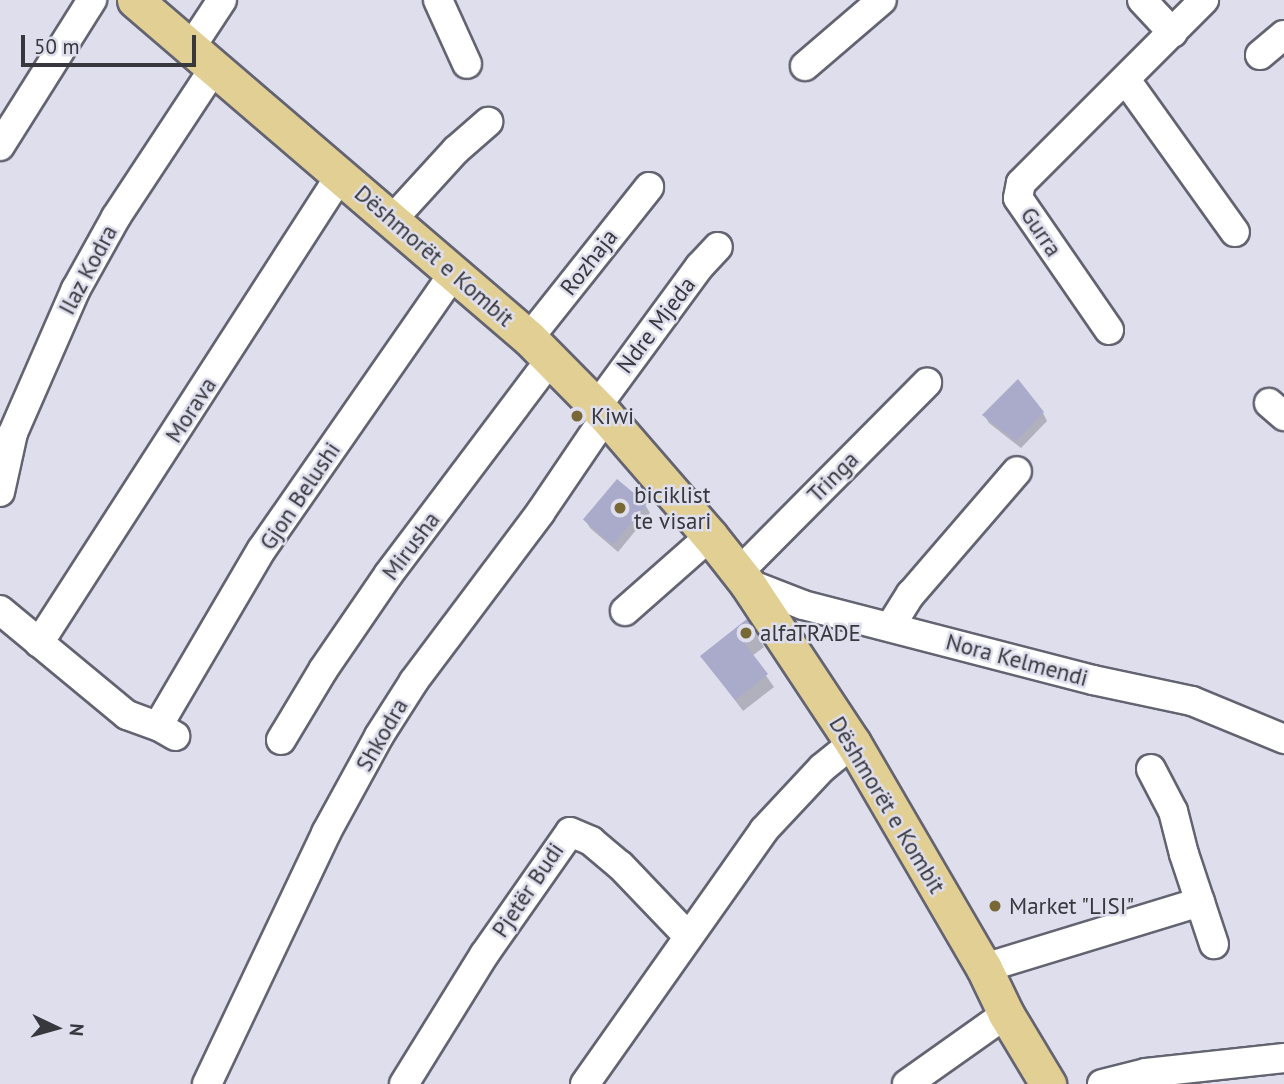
<!DOCTYPE html>
<html>
<head>
<meta charset="utf-8">
<style>
	body { margin:0 }
	#map { position:relative; width:1284px; height:1084px; overflow:hidden; background:#dedeed; font-family:"PT Sans",sans-serif }
	div>[style] { position:absolute }
	.shadow>* { inset:0; background:#0003 }
	.building>* { inset:0; background:#aaaacb; transform-origin:0 0 }
	.roads { filter:drop-shadow(2px 0 #636371) drop-shadow(-2px 0 #636371) drop-shadow(0 2px #636371) drop-shadow(0 -2px #636371) }
	.minor>* { height:28px; margin:-14px; padding:0 14px; transform-origin:14px; border-radius:14px; background:#fff }
	.major>* { height:35px; margin:-17.5px; padding:0 17.5px; transform-origin:17.5px; border-radius:17.5px; background:#e2cf93 }
	.dots>* { width:19px; height:19px; translate:-50% -50%; box-sizing:border-box; border:4px solid #dedeed; border-radius:50% }
	span { translate:-50% -50%; white-space:nowrap; text-align:center; line-height:1.15; -webkit-text-stroke:5px #dedeed; paint-order:stroke }
	.street-label { font-size:23px; color:#37373d }
	.poi-label { font-size:23px; color:#37373d }
	.left { translate:0 -50%; text-align:left }
	.north { position:absolute; left:21px; top:993px; width:70px; height:70px; -webkit-text-stroke:5px #dedeed; paint-order:stroke; rotate:95deg; font-size:19px; font-weight:700; line-height:28px; text-align:center; color:#37373d }
	.north::after { content:''; display:block; margin:auto; width:24px; height:32px; background:#37373d; clip-path:polygon(50% 0,100% 100%,50% 72%,0 100%) }
	.scale { position:absolute; left:21px; top:35px; width:175px; height:32px; box-sizing:border-box; border:4px solid #37373d; border-top:0; padding-left:9px; font-size:21px; line-height:24px; white-space:nowrap; color:#37373d; -webkit-text-stroke:5px #dedeed; paint-order:stroke }
</style>
</head>
<body>
<div id="map">
	<div class="shadow">
		<div style="clip-path:polygon(1043px 413px,1047px 421px,1021px 448px,989px 423px,984px 415px)"></div>
		<div style="clip-path:polygon(646px 506px,650px 513px,618px 552px,590px 528px,585px 520px)"></div>
		<div style="clip-path:polygon(757px 635px,764px 647px,752px 656px,774px 687px,743px 711px,702px 656px)"></div>
	</div>
	<div class="building">
		<div style="clip-path:polygon(1018px 379px,1044px 412px,1016px 441px,982px 415px)"></div>
		<div style="left:617px;top:479px;width:39px;height:53px;rotate:40deg"></div>
		<div style="clip-path:polygon(747px 619px,759px 634px,745px 644px,768px 674px,735px 700px,700px 656px)"></div>
	</div>
	<div class="roads">
		<div class="minor">
			<div style="left:438px;top:0;width:70px;rotate:65.6deg"></div>
			<div style="left:1142px;top:0;width:45px;rotate:46.8deg"></div>
			<div style="left:191px;top:47px;width:56px;rotate:-56.6deg"></div>
			<div style="left:1260px;top:55px;width:31px;rotate:-40deg"></div>
			<div style="left:805px;top:66px;width:101px;rotate:-40.6deg"></div>
			<div style="left:1126px;top:80px;width:187px;rotate:54.4deg"></div>
			<div style="left:0;top:146px;width:173px;rotate:-57.8deg"></div>
			<div style="left:392px;top:220px;width:95px;rotate:-47.6deg"></div>
			<div style="left:456px;top:150px;width:43px;rotate:-41.2deg"></div>
			<div style="left:1109px;top:330px;width:160px;rotate:-124.6deg"></div>
			<div style="left:1018px;top:198px;width:15px;rotate:-79deg"></div>
			<div style="left:1021px;top:183px;width:259px;rotate:-45deg"></div>
			<div style="left:529px;top:338px;width:193px;rotate:-51.5deg"></div>
			<div style="left:1269px;top:403px;width:20px;rotate:41deg"></div>
			<div style="left:597px;top:406px;width:174px;rotate:-53.7deg"></div>
			<div style="left:700px;top:266px;width:26px;rotate:-47deg"></div>
			<div style="left:0;top:492px;width:60px;rotate:-77.6deg"></div>
			<div style="left:13px;top:433px;width:157px;rotate:-66.4deg"></div>
			<div style="left:76px;top:289px;width:82px;rotate:-60.9deg"></div>
			<div style="left:116px;top:217px;width:180px;rotate:-56.6deg"></div>
			<div style="left:739px;top:572px;width:267px;rotate:-45.2deg"></div>
			<div style="left:747px;top:583px;width:60px;rotate:21.4deg"></div>
			<div style="left:803px;top:605px;width:300px;rotate:14.5deg"></div>
			<div style="left:1093px;top:680px;width:101px;rotate:12deg"></div>
			<div style="left:1192px;top:701px;width:100px;rotate:22.4deg"></div>
			<div style="left:0;top:610px;width:165px;rotate:39.6deg"></div>
			<div style="left:127px;top:715px;width:33px;rotate:20deg"></div>
			<div style="left:158px;top:726px;width:20px;rotate:30deg"></div>
			<div style="left:625px;top:611px;width:113px;rotate:-41.4deg"></div>
			<div style="left:890px;top:627px;width:39px;rotate:-58deg"></div>
			<div style="left:911px;top:594px;width:162px;rotate:-49.2deg"></div>
			<div style="left:39px;top:643px;width:556px;rotate:-57.2deg"></div>
			<div style="left:158px;top:726px;width:205px;rotate:-59.6deg"></div>
			<div style="left:262px;top:549px;width:336px;rotate:-55.2deg"></div>
			<div style="left:281px;top:740px;width:82px;rotate:-59deg"></div>
			<div style="left:323px;top:670px;width:115px;rotate:-55.6deg"></div>
			<div style="left:388px;top:575px;width:271px;rotate:-53deg"></div>
			<div style="left:1151px;top:769px;width:47px;rotate:62.4deg"></div>
			<div style="left:1173px;top:811px;width:44px;rotate:75.7deg"></div>
			<div style="left:1184px;top:854px;width:95px;rotate:71.6deg"></div>
			<div style="left:984px;top:968px;width:226px;rotate:-17deg"></div>
			<div style="left:207px;top:1084px;width:278px;rotate:-64.6deg"></div>
			<div style="left:326px;top:833px;width:111px;rotate:-61.3deg"></div>
			<div style="left:379px;top:736px;width:65px;rotate:-57.5deg"></div>
			<div style="left:414px;top:681px;width:210px;rotate:-53.1deg"></div>
			<div style="left:540px;top:513px;width:117px;rotate:-55.8deg"></div>
			<div style="left:404px;top:1084px;width:152px;rotate:-58.2deg"></div>
			<div style="left:484px;top:955px;width:150px;rotate:-55deg"></div>
			<div style="left:570px;top:832px;width:23px;rotate:23deg"></div>
			<div style="left:591px;top:841px;width:38px;rotate:40deg"></div>
			<div style="left:620px;top:865px;width:97px;rotate:46.3deg"></div>
			<div style="left:585px;top:1084px;width:311px;rotate:-54.8deg"></div>
			<div style="left:764px;top:830px;width:85px;rotate:-46.9deg"></div>
			<div style="left:822px;top:768px;width:40px;rotate:-39deg"></div>
			<div style="left:907px;top:1084px;width:121px;rotate:-35.3deg"></div>
			<div style="left:1102px;top:1084px;width:45px;rotate:-14deg"></div>
			<div style="left:1146px;top:1073px;width:139px;rotate:-6.2deg"></div>
		</div>
		<div class="major">
			<div style="left:135px;top:0;width:519px;rotate:40.63deg"></div>
			<div style="left:529px;top:338px;width:110px;rotate:45.4deg"></div>
			<div style="left:606px;top:416px;width:159px;rotate:49.1deg"></div>
			<div style="left:710px;top:536px;width:60px;rotate:51.8deg"></div>
			<div style="left:747px;top:583px;width:192px;rotate:56.5deg"></div>
			<div style="left:853px;top:743px;width:260px;rotate:59.8deg"></div>
			<div style="left:984px;top:968px;width:51px;rotate:64.4deg"></div>
			<div style="left:1006px;top:1014px;width:82px;rotate:59deg"></div>
		</div>
	</div>
	<div class="dots">
		<div style="left:577px;top:416px;background:#786836"></div>
		<div style="left:620px;top:508px;background:#786836"></div>
		<div style="left:746px;top:633px;background:#786836"></div>
		<div style="left:995px;top:906px;background:#786836"></div>
	</div>
	<div class="street-label">
		<span style="left:1041px;top:232px;rotate:56deg">Gurra</span>
		<span style="left:434px;top:256px;rotate:41deg">Dëshmorët e Kombit</span>
		<span style="left:589px;top:262px;rotate:-52deg">Rozhaja</span>
		<span style="left:88px;top:270px;rotate:-62deg">Ilaz Kodra</span>
		<span style="left:656px;top:325px;rotate:-53deg">Ndre Mjeda</span>
		<span style="left:191px;top:410px;rotate:-57deg">Morava</span>
		<span style="left:833px;top:477px;rotate:-45deg">Tringa</span>
		<span style="left:300px;top:496px;rotate:-56deg">Gjon Belushi</span>
		<span style="left:411px;top:546px;rotate:-53deg">Mirusha</span>
		<span style="left:1017px;top:660px;rotate:15deg">Nora Kelmendi</span>
		<span style="left:382px;top:735px;rotate:-60deg">Shkodra</span>
		<span style="left:887px;top:805px;rotate:59deg">Dëshmorët e Kombit</span>
		<span style="left:528px;top:890px;rotate:-56deg">Pjetër Budi</span>
	</div>
	<div class="poi-label">
		<span class="left" style="left:591px;top:416px">Kiwi</span>
		<span class="left" style="left:634px;top:508px">biciklist<br>te visari</span>
		<span class="left" style="left:760px;top:633px">alfaTRADE</span>
		<span class="left" style="left:1009px;top:906px">Market "LISI"</span>
	</div>
	<div class="north">N</div>
	<div class="scale">50 m</div>
</div>
</body>
</html>
